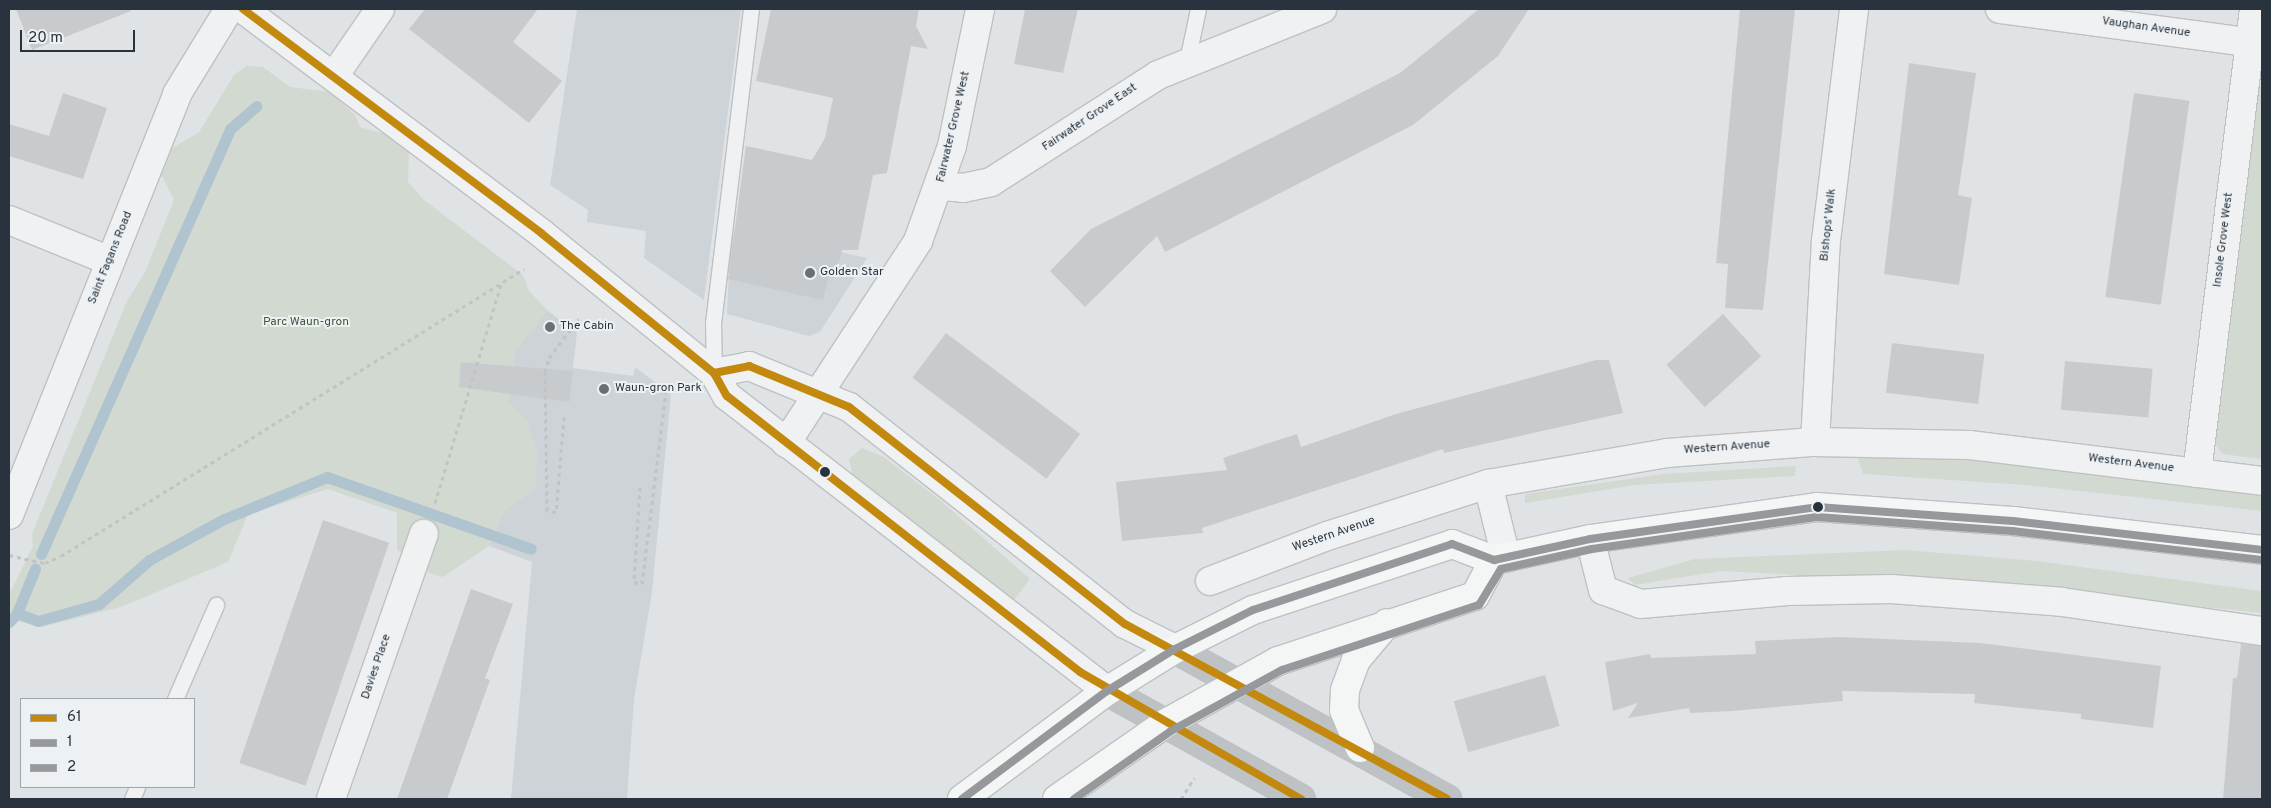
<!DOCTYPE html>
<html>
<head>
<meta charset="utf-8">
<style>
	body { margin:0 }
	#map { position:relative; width:2271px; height:808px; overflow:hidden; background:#e0e3e5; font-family:Overpass,sans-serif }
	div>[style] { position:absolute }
	.built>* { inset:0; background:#ced3d8 }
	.green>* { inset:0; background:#d2d9d1 }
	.stream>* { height:11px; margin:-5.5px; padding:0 5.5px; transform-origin:5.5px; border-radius:5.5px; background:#b0c4cf }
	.building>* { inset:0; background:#c8cbcd; transform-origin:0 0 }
	.path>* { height:3px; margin-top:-1.5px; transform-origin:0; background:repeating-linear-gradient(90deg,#c1c4c6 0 4px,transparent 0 8px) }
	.roads { filter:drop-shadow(1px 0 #bec1c3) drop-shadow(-1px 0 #bec1c3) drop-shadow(0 1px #bec1c3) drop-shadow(0 -1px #bec1c3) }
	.service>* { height:15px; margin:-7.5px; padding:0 7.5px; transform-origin:7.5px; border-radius:7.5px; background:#eff1f2 }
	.minor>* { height:28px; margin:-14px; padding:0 14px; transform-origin:14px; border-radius:14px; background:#eff1f2 }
	.tertiary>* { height:28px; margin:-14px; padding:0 14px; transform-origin:14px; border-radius:14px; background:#eff1f2 }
	.secondary>* { height:28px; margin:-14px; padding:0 14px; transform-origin:14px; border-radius:14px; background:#bec2c4 }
	.trunk>* { height:28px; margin:-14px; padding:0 14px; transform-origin:14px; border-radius:14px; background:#f4f5f5 }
	.bus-1>* { height:8px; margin:-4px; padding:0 4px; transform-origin:4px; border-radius:4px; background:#c3890f }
	.bus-2>* { height:8px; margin:-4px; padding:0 4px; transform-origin:4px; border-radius:4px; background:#97989b }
	.bus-3>* { height:8px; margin:-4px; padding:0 4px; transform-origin:4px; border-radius:4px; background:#97989b }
	.dots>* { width:14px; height:14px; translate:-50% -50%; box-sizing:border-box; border:2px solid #edf1f4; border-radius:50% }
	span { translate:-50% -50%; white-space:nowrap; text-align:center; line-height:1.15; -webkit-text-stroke:4px #edf1f4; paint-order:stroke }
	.street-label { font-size:12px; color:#28333d }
	.poi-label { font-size:12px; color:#28333d }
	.left { translate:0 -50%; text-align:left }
	.park-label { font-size:12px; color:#425737 }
	.frame { position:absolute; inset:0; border:10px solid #28333d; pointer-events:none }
	.legend { position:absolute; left:20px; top:698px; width:175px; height:90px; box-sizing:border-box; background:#edf1f4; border:1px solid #9ea5ab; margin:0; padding:6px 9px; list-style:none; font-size:15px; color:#28333d }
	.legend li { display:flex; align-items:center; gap:10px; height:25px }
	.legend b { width:25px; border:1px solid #9ea5ab }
	.scale { position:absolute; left:20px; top:30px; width:115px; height:22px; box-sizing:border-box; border:2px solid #28333d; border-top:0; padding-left:6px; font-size:15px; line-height:18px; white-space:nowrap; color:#28333d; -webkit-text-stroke:4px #edf1f4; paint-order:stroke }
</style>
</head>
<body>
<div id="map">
	<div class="built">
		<div style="clip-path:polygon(577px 9px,741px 9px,704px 300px,644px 258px,646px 231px,587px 222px,588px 210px,550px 185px)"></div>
		<div style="clip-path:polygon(731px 231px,795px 242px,867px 258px,820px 332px,809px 336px,727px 314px)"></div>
		<div style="clip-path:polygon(522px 291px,577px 333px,573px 368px,633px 376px,635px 367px,671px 394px,652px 592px,634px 699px,627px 799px,511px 799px,532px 562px,489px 546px)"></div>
	</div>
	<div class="green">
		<div style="clip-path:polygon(246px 66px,263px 67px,290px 87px,330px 92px,355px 115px,360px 127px,399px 138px,409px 153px,408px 182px,424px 200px,523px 275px,529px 291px,548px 311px,514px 353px,508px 401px,527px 420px,537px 449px,536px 488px,505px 511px,489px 546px,443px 577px,431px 574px,397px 550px,397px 513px,328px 489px,248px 514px,228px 562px,121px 607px,42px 627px,9px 619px,9px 595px,33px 546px,32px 534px,127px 301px,145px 272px,174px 200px,161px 174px,169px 150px,199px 132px,234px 75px)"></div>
		<div style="clip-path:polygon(2262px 84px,2262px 459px,2222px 454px,2212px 437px,2253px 96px)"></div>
		<div style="clip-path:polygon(862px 448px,884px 457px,941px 501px,1030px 579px,1014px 600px,853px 478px,849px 459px)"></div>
		<div style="clip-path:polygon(1857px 456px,1946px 456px,2262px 493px,2262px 511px,2024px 485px,1863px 474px)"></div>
		<div style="clip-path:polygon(1796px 466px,1795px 476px,1635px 485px,1525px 503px,1525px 494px,1663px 474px)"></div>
		<div style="clip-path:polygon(1905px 550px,2037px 561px,2262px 591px,2262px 613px,1992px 585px,1721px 571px,1635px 585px,1628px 578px,1695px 559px)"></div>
	</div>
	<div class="stream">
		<div style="left:41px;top:554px;width:465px;rotate:-66deg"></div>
		<div style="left:230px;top:129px;width:35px;rotate:-41deg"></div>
		<div style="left:17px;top:613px;width:48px;rotate:-67.8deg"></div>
		<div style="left:9px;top:622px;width:12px;rotate:-48deg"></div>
		<div style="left:17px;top:613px;width:22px;rotate:21deg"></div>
		<div style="left:38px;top:621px;width:63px;rotate:-15.6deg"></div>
		<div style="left:99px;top:604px;width:67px;rotate:-41.3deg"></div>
		<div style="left:149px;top:560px;width:85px;rotate:-28.7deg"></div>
		<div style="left:224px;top:519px;width:111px;rotate:-22.2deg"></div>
		<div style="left:327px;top:477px;width:216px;rotate:19.4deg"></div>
	</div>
	<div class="building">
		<div style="clip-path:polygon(16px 9px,130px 9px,131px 11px,32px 50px)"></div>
		<div style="clip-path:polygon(425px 9px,538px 9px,513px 42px,562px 81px,529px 123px,409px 29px)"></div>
		<div style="clip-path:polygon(771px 9px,919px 9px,916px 26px,928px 49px,911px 46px,887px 173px,873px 175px,858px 250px,842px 250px,836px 276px,829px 275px,823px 300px,728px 279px,746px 146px,812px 160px,825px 138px,833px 98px,756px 81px)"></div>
		<div style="clip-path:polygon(1025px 9px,1078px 9px,1063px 73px,1014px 64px)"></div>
		<div style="clip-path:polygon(1479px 9px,1529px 9px,1498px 56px,1413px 125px,1165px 252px,1157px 236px,1085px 307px,1050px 271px,1091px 229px,1400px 73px)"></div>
		<div style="clip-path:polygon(1740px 9px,1795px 9px,1763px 310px,1725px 308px,1728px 264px,1716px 263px)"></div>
		<div style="clip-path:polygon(1909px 63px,1976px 73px,1958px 195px,1972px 198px,1959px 285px,1884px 274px)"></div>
		<div style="clip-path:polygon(63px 93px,107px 108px,83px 179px,9px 156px,9px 124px,49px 136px)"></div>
		<div style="left:2134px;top:93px;width:56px;height:206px;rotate:8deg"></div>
		<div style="left:1723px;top:314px;width:57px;height:76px;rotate:48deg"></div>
		<div style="left:946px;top:333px;width:168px;height:56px;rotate:37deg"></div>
		<div style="left:1892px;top:343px;width:93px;height:50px;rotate:7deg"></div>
		<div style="clip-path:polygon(1596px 360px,1609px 360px,1623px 413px,1444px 453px,1443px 449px,1202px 528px,1203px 533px,1122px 541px,1116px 482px,1227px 470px,1223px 458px,1297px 434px,1301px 447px,1396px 414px)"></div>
		<div style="left:2065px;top:361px;width:88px;height:49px;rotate:5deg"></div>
		<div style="clip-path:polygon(461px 362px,573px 371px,569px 402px,459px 387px)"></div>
		<div style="left:323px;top:520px;width:70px;height:257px;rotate:19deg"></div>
		<div style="clip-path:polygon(471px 589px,513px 604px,485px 678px,490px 680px,447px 799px,397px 799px)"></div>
		<div style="clip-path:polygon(1839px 637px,1980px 643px,2161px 666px,2153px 728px,2081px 719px,2081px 714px,1974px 703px,1975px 694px,1842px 691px,1843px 701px,1732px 711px,1690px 713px,1689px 708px,1628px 718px,1638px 703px,1613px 711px,1605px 662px,1650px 654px,1651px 658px,1756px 654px,1755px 641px)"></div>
		<div style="clip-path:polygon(2241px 644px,2262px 646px,2262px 799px,2223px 799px,2233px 678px,2237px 678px)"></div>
		<div style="left:1545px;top:675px;width:53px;height:95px;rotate:74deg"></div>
	</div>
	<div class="path">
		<div style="left:564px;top:417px;width:95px;rotate:94.8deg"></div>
		<div style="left:556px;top:512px;width:9px;rotate:-174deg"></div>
		<div style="left:547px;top:511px;width:139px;rotate:-90.8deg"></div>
		<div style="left:545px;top:372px;width:15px;rotate:-74deg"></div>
		<div style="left:549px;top:358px;width:49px;rotate:-53.4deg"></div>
		<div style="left:640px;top:487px;width:95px;rotate:93.6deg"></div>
		<div style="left:634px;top:582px;width:8px;rotate:14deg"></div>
		<div style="left:642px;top:584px;width:202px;rotate:-82.9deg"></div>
		<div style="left:435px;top:503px;width:228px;rotate:-73.2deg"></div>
		<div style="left:9px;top:555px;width:37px;rotate:13deg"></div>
		<div style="left:45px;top:563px;width:17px;rotate:-24deg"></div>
		<div style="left:61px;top:556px;width:545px;rotate:-31.79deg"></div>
		<div style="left:1181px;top:799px;width:25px;rotate:-58deg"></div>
	</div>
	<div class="roads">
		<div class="service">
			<div style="left:1187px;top:61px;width:53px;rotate:-78.1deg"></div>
			<div style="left:714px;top:373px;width:50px;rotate:-91.1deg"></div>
			<div style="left:713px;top:323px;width:316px;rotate:-83.1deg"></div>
			<div style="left:175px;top:699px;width:103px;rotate:-66.4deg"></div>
			<div style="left:132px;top:799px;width:13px;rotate:-67deg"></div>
		</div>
		<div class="minor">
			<div style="left:2000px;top:9px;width:264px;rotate:7.6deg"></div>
			<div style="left:334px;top:76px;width:81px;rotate:-55.5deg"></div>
			<div style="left:942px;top:186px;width:21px;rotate:5deg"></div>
			<div style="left:963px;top:188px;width:29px;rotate:-12deg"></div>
			<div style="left:991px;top:182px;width:198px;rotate:-32.6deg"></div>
			<div style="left:1158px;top:75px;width:177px;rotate:-21.9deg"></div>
			<div style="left:9px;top:220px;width:109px;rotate:22.1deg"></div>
			<div style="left:1815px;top:442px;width:201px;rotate:-86.9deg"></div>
			<div style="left:1826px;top:241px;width:234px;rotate:-83.1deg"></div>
			<div style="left:786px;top:443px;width:241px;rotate:-56.8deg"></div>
			<div style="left:918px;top:241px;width:101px;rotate:-70.3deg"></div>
			<div style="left:952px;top:146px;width:140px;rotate:-78.4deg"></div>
			<div style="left:2197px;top:473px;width:467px;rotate:-83deg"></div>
			<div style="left:1488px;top:484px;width:76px;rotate:76.3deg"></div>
			<div style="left:9px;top:515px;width:453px;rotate:-68.2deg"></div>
			<div style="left:177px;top:94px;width:100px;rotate:-58.5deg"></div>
			<div style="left:1590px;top:539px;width:53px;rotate:75.7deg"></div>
			<div style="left:1603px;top:590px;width:40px;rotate:20.2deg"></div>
			<div style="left:1641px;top:604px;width:147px;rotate:-5.1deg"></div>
			<div style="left:1787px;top:591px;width:104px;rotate:-1.1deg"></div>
			<div style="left:1891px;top:589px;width:171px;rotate:4.3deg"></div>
			<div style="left:2062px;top:602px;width:202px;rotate:8.3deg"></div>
			<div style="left:1210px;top:581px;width:125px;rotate:-21deg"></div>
			<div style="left:1327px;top:536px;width:169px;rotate:-17.9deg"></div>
			<div style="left:1488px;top:484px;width:182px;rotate:-9.8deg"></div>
			<div style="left:1667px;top:453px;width:148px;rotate:-4.3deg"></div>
			<div style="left:1815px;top:442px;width:154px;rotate:1.1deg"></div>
			<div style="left:1969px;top:445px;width:295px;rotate:7deg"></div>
			<div style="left:331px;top:799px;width:281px;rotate:-70.7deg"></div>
		</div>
		<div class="tertiary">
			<div style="left:243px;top:9px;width:373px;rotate:36.9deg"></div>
			<div style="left:541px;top:233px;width:223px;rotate:39deg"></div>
			<div style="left:714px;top:373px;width:26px;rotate:61deg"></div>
			<div style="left:727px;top:396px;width:481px;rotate:37.8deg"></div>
			<div style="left:714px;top:373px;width:36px;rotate:-11deg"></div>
			<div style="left:749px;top:366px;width:108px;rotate:22.3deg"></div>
			<div style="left:849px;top:407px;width:351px;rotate:38.2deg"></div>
			<div style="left:1125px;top:624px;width:56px;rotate:26.6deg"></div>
		</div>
		<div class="secondary">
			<div style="left:1175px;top:649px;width:311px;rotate:28.9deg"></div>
			<div style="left:1107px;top:691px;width:222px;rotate:29.1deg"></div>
		</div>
		<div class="trunk">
			<div style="left:1360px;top:748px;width:41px;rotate:-112.8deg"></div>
			<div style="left:1344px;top:710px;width:20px;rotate:-87deg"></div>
			<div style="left:1345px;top:690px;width:32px;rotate:-70deg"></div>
			<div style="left:1356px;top:660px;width:48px;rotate:-50deg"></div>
			<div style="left:962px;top:799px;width:181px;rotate:-36.7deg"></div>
			<div style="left:1107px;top:691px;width:80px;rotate:-31.7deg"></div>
			<div style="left:1175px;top:649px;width:87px;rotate:-26.6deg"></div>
			<div style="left:1253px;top:610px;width:210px;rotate:-18.3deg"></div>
			<div style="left:1452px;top:544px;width:45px;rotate:20.9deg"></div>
			<div style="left:1494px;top:560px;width:98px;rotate:-12.3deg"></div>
			<div style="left:1590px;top:539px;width:229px;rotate:-8deg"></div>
			<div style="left:1817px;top:507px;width:196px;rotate:4.1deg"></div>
			<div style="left:2013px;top:521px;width:251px;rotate:6.6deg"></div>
			<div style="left:1057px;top:799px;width:133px;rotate:-34.9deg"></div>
			<div style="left:1166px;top:723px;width:128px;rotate:-29deg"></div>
			<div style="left:1278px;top:661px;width:207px;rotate:-18.3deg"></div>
			<div style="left:1475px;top:596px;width:41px;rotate:-62.2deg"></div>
		</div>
	</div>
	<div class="bus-1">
		<div style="left:243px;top:9px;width:373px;rotate:36.9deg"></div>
		<div style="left:541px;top:233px;width:223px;rotate:39deg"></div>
		<div style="left:714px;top:373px;width:26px;rotate:61deg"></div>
		<div style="left:727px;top:396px;width:448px;rotate:38deg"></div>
		<div style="left:1080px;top:672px;width:255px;rotate:29.9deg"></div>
		<div style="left:714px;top:373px;width:36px;rotate:-11deg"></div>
		<div style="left:749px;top:366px;width:108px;rotate:22.3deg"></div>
		<div style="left:849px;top:407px;width:351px;rotate:38.2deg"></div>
		<div style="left:1125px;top:624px;width:366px;rotate:28.5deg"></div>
	</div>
	<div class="bus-2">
		<div style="left:962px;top:799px;width:181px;rotate:-36.7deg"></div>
		<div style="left:1107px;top:691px;width:80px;rotate:-31.7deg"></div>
		<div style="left:1175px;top:649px;width:87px;rotate:-26.6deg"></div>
		<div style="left:1253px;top:610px;width:210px;rotate:-18.3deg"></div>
		<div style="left:1452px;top:544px;width:45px;rotate:20.9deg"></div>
		<div style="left:1494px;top:560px;width:98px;rotate:-12.3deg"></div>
		<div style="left:1590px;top:539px;width:229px;rotate:-8deg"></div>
		<div style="left:1817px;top:507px;width:196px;rotate:4.1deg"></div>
		<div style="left:2013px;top:521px;width:251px;rotate:6.6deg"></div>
	</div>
	<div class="bus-3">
		<div style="left:1074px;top:799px;width:118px;rotate:-35deg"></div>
		<div style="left:1171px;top:731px;width:127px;rotate:-28.8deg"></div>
		<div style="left:1282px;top:670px;width:207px;rotate:-18.3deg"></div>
		<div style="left:1479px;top:605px;width:42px;rotate:-58.6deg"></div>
		<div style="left:1501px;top:569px;width:93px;rotate:-12.4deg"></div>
		<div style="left:1592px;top:549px;width:227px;rotate:-8.1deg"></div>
		<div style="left:1817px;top:517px;width:196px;rotate:4.1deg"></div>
		<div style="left:2012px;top:531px;width:251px;rotate:6.6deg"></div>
	</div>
	<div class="dots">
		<div style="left:810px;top:273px;background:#687178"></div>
		<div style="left:550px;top:327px;background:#687178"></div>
		<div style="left:604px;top:389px;background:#687178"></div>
		<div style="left:825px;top:472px;background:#28333d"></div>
		<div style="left:1818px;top:507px;background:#28333d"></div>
	</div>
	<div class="street-label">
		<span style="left:2146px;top:28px;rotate:8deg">Vaughan Avenue</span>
		<span style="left:1090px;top:118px;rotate:-34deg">Fairwater Grove East</span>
		<span style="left:954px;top:127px;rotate:-77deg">Fairwater Grove West</span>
		<span style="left:1829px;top:225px;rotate:-84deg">Bishops' Walk</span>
		<span style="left:2224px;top:240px;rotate:-83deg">Insole Grove West</span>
		<span style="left:111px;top:258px;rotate:-68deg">Saint Fagans Road</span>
		<span style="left:1727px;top:448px;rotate:-4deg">Western Avenue</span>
		<span style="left:2131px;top:464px;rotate:7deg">Western Avenue</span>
		<span style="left:1334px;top:535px;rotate:-19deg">Western Avenue</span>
		<span style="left:377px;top:667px;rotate:-71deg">Davies Place</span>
	</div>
	<div class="poi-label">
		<span class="left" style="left:820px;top:273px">Golden Star</span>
		<span class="left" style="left:560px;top:327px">The Cabin</span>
		<span class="left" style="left:615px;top:389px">Waun-gron Park</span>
	</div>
	<div class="park-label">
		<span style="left:306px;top:323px">Parc Waun-gron</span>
	</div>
	<div class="frame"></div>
	<ul class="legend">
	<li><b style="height:6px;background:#c3890f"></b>61</li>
	<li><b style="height:6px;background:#97989b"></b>1</li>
	<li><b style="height:6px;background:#97989b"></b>2</li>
	</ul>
	<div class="scale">20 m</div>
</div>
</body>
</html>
